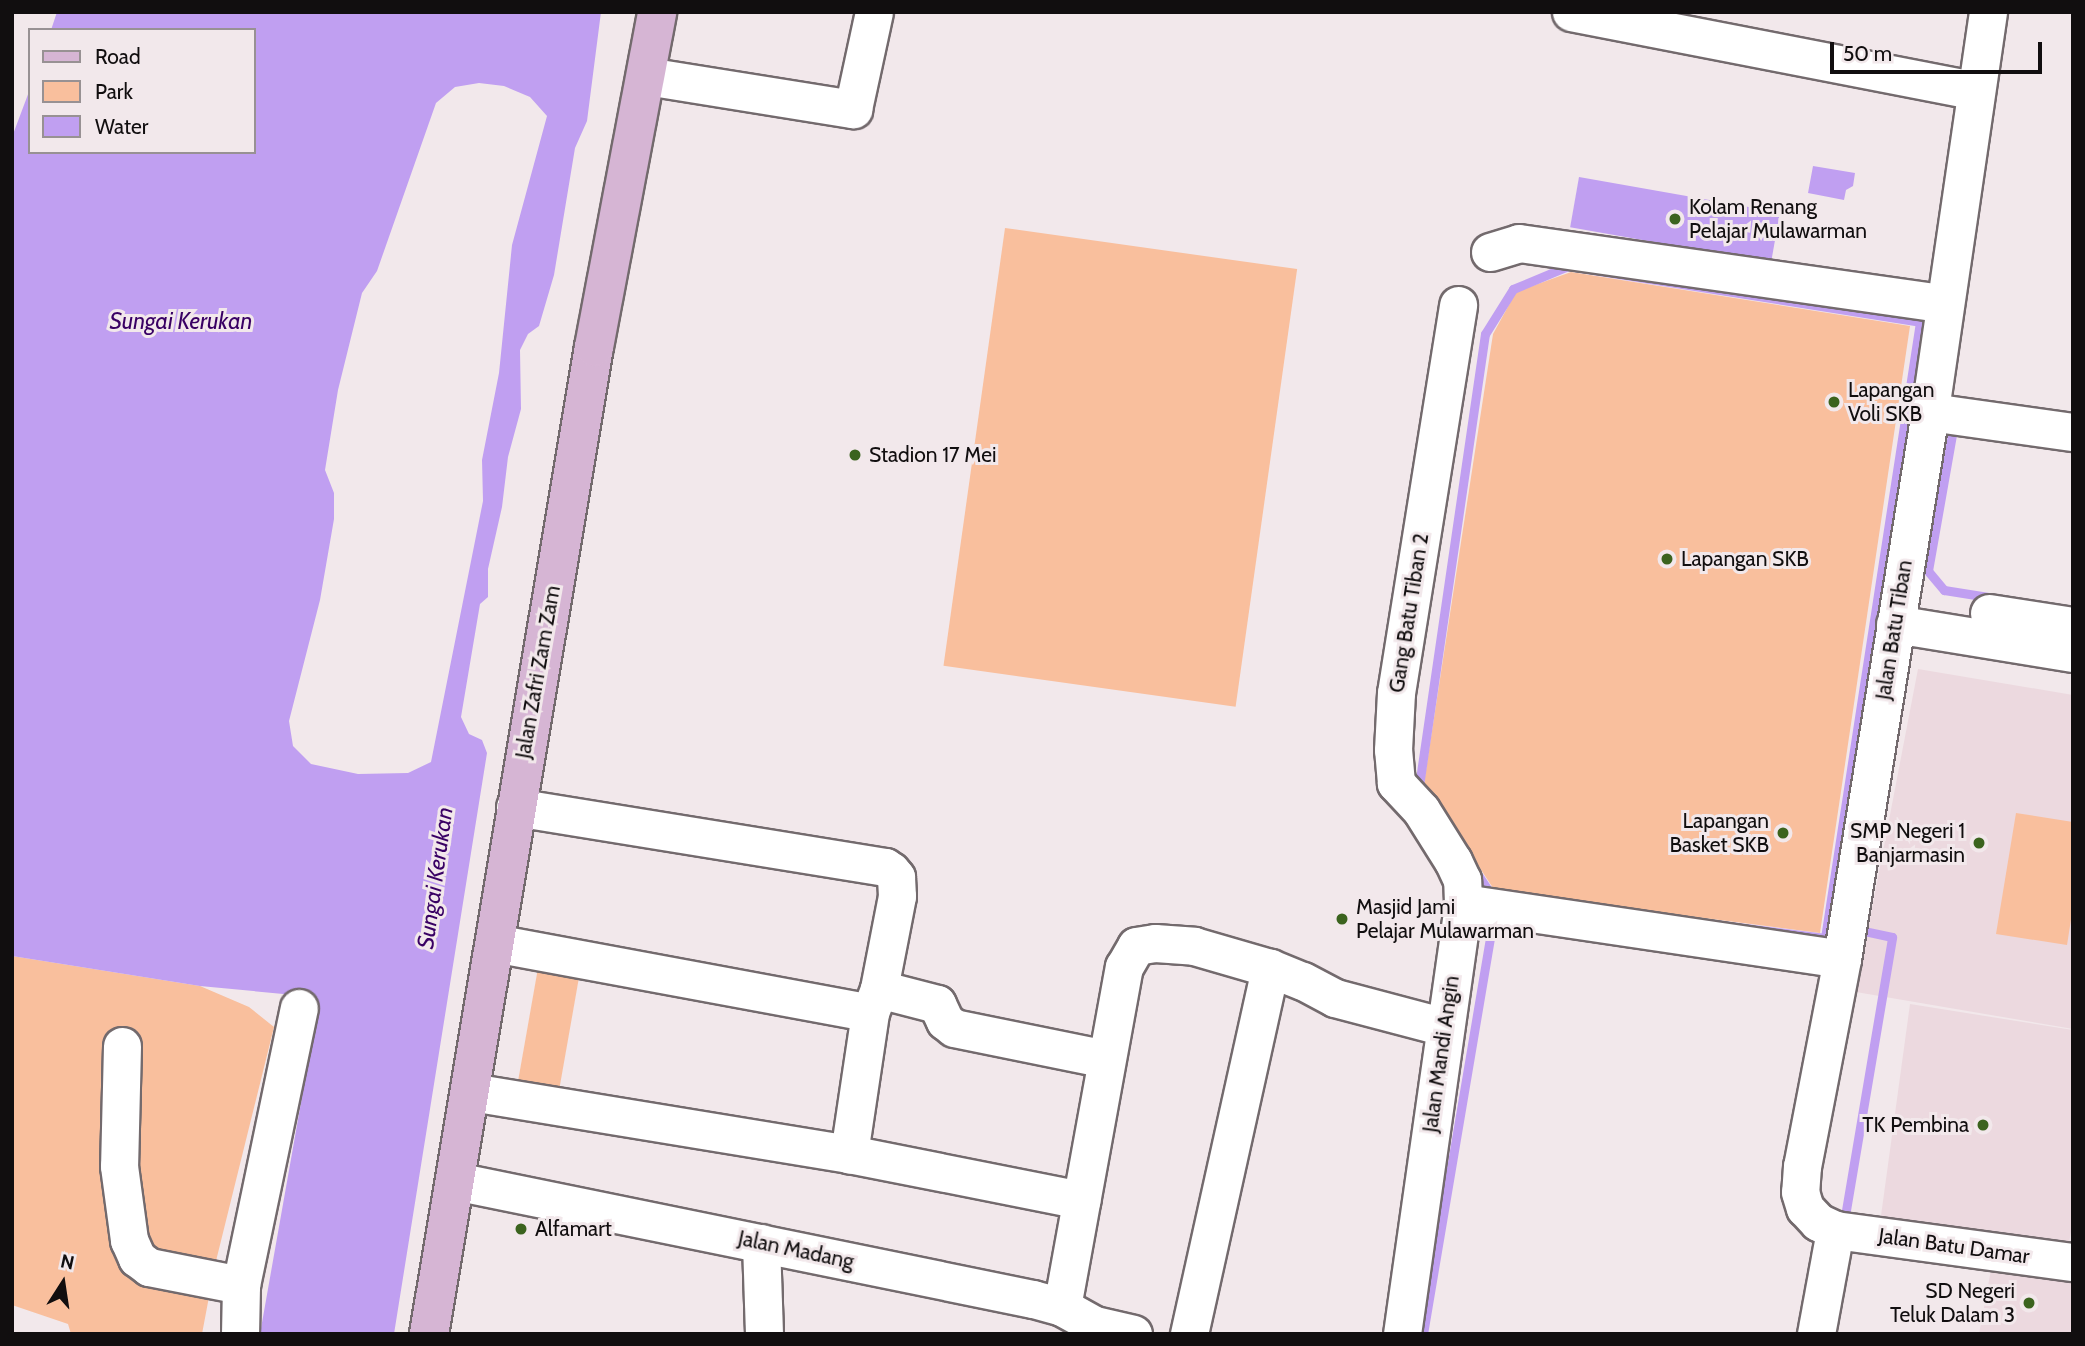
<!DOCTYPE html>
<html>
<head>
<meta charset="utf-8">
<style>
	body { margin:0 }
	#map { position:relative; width:2085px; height:1346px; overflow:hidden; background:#f2e8eb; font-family:Cabin,sans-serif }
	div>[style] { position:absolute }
	.built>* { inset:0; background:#ecd9df }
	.green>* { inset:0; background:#f9bf9d; transform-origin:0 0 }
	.water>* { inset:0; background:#c09ff1; transform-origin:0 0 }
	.stream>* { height:9px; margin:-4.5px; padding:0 4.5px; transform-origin:4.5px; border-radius:4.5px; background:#c09ff1 }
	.roads { filter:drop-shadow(2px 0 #736a6d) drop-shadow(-2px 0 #736a6d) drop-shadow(0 2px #736a6d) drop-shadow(0 -2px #736a6d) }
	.minor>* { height:37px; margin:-18.5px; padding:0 18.5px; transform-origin:18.5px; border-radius:18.5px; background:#fff }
	.major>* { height:38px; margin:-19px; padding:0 19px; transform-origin:19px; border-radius:19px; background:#d6b5d4 }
	.dots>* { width:19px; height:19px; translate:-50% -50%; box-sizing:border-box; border:4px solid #f2e8eb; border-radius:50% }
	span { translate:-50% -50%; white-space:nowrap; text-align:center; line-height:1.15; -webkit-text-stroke:6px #f2e8eb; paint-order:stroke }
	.poi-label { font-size:21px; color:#110e0f }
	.left { translate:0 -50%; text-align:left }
	.right { translate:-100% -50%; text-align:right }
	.street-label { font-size:21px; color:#110e0f }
	.water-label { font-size:23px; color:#390064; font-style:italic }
	.frame { position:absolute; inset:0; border:14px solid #110e0f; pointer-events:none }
	.legend { position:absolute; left:28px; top:28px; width:228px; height:126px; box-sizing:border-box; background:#f2e8eb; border:2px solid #989193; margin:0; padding:9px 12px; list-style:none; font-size:21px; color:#110e0f }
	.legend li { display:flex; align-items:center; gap:14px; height:35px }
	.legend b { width:35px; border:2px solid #989193 }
	.north { position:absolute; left:28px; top:1248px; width:70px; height:70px; -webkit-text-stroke:5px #f2e8eb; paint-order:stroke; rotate:12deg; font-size:19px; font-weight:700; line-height:28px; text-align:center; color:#110e0f }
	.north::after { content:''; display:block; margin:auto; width:24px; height:32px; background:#110e0f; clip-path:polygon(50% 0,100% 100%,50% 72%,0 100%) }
	.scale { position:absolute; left:1830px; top:42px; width:212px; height:32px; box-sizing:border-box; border:4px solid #110e0f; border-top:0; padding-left:9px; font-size:21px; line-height:24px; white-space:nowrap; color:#110e0f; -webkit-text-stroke:5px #f2e8eb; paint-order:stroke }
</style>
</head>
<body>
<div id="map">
	<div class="built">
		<div style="clip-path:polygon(1918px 669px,2073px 695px,2073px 1029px,1856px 992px)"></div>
		<div style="clip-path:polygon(1910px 1004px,2073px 1030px,2073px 1220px,2068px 1249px,1880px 1223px)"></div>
		<div style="clip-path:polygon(1993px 1259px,2073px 1272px,2073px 1334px,1979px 1334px)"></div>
	</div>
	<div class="green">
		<div style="left:1005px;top:228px;width:295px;height:442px;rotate:8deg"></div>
		<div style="clip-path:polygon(1571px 272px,1910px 326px,1820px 933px,1495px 891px,1424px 783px,1493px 334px,1516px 292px)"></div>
		<div style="clip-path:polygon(2016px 813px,2073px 822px,2073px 907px,2067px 945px,1996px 934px)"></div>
		<div style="clip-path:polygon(12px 956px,200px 986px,249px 1007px,274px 1027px,215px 1265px,202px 1334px,71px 1334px,68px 1324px,12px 1305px)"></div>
		<div style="left:538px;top:968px;width:42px;height:116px;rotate:10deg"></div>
	</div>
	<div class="water">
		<div style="clip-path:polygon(evenodd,57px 12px,601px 12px,587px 121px,575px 148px,554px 275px,539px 326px,528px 334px,520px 350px,521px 409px,508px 457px,502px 507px,488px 569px,488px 597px,480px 604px,461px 717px,469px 734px,482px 740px,487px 753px,394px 1334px,260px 1334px,305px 1080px,315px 997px,200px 986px,12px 956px,12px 137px,30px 89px,30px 152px,254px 152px,254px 30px,51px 30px,57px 12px,479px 83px,504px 86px,530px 97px,547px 116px,512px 245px,499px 373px,482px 460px,483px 501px,431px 762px,408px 773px,358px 774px,311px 764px,293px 746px,289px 721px,320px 600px,334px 519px,334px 493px,325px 470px,338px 390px,362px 293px,377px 271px,436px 103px,455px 87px,479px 83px)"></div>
		<div style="clip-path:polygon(1813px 166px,1855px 173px,1853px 186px,1846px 190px,1844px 200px,1808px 193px)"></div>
		<div style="left:1579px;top:177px;width:204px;height:51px;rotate:10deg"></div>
	</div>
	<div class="stream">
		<div style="left:1568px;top:266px;width:356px;rotate:9deg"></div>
		<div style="left:1920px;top:322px;width:623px;rotate:98.77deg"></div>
		<div style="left:1825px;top:938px;width:336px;rotate:-172.8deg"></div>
		<div style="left:1492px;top:896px;width:132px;rotate:-123.6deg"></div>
		<div style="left:1419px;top:786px;width:457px;rotate:-81.7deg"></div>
		<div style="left:1485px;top:334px;width:53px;rotate:-58.1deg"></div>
		<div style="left:1513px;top:289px;width:60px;rotate:-22.7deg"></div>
		<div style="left:1953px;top:429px;width:144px;rotate:100deg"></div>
		<div style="left:1928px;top:571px;width:25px;rotate:50deg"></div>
		<div style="left:1944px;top:590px;width:51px;rotate:9.1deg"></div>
		<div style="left:1844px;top:1222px;width:289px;rotate:-80.4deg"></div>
		<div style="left:1892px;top:937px;width:40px;rotate:-168deg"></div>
		<div style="left:1423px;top:1334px;width:425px;rotate:-80.4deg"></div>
	</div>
	<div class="roads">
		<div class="minor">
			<div style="left:1571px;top:12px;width:410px;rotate:11deg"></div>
			<div style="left:1988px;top:12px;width:404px;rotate:98.3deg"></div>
			<div style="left:1930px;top:412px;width:554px;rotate:99.14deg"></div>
			<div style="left:1842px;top:959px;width:211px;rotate:100.9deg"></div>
			<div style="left:1802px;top:1166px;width:26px;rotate:94deg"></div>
			<div style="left:1800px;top:1192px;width:17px;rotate:73deg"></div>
			<div style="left:1805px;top:1208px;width:19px;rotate:47deg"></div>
			<div style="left:1818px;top:1222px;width:19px;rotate:25deg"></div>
			<div style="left:1835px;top:1230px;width:240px;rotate:7.7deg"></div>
			<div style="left:646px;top:76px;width:210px;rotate:9.1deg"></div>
			<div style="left:853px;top:109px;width:99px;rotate:-77.8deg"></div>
			<div style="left:1490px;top:252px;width:30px;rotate:-17deg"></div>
			<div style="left:1519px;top:243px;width:430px;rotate:8.1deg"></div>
			<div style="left:1930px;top:412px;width:144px;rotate:8deg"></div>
			<div style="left:1989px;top:613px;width:85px;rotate:8.8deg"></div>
			<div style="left:1895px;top:624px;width:180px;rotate:9.3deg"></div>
			<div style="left:515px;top:807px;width:375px;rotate:9.2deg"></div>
			<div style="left:885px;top:867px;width:7px;rotate:34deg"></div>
			<div style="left:891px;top:871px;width:8px;rotate:50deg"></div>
			<div style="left:896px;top:877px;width:19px;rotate:87deg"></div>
			<div style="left:897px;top:896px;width:95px;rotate:101deg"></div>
			<div style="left:879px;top:989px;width:26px;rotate:111deg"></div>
			<div style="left:870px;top:1013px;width:143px;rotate:98.5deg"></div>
			<div style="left:1463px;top:903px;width:383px;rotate:8.4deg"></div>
			<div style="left:494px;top:943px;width:382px;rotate:10.5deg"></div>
			<div style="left:879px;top:989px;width:60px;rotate:14.5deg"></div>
			<div style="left:937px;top:1004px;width:19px;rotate:65deg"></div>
			<div style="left:945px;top:1021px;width:11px;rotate:38deg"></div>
			<div style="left:954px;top:1028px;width:155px;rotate:11.5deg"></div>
			<div style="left:122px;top:1046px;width:120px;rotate:91.4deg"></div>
			<div style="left:119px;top:1166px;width:75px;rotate:82.3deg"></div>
			<div style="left:129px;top:1240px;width:20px;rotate:66deg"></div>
			<div style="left:137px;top:1258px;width:15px;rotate:37deg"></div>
			<div style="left:149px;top:1267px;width:94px;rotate:11.1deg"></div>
			<div style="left:471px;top:1092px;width:383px;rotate:9.3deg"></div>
			<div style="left:849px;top:1154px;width:237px;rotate:11.2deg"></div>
			<div style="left:455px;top:1181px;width:590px;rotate:11.54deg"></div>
			<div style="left:1033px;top:1299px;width:30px;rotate:15deg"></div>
			<div style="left:1062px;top:1307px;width:38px;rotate:29deg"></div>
			<div style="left:1095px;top:1325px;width:39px;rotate:13deg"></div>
			<div style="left:761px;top:1243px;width:91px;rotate:88.1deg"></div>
			<div style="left:1062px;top:1307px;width:346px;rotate:-79.7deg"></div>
			<div style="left:1124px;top:967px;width:24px;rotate:-60deg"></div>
			<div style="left:1136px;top:946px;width:19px;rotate:-9deg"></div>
			<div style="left:1155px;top:943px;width:39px;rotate:4deg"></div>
			<div style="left:1194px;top:946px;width:79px;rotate:16.1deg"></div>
			<div style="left:1270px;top:968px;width:35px;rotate:22deg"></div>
			<div style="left:1303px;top:981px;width:36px;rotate:28deg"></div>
			<div style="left:1335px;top:998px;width:114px;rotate:14.8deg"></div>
			<div style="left:240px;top:1334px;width:49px;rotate:-88.8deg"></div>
			<div style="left:241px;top:1285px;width:283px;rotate:-78.2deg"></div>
			<div style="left:1189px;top:1334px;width:375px;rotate:-77.5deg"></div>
			<div style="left:1402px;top:1334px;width:435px;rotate:-81.9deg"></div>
			<div style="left:1463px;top:903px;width:23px;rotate:-92deg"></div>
			<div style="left:1462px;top:880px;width:21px;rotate:-115deg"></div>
			<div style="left:1453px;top:861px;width:60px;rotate:-122.1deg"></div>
			<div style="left:1421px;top:810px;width:37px;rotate:-133deg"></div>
			<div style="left:1396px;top:783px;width:33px;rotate:-95deg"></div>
			<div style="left:1393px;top:750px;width:57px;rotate:-87deg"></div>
			<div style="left:1396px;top:693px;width:393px;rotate:-80.9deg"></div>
			<div style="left:1816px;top:1334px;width:106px;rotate:-79.6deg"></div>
		</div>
		<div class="major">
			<div style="left:429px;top:1334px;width:1001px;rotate:-80.51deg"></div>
			<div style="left:594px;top:347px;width:341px;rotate:-79.3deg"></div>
		</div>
	</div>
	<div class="dots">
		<div style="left:1675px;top:219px;background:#3b631e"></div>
		<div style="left:1834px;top:402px;background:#3b631e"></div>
		<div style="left:855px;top:455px;background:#3b631e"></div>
		<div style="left:1667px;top:559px;background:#3b631e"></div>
		<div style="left:1783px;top:833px;background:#3b631e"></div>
		<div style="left:1979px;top:843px;background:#3b631e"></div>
		<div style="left:1342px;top:919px;background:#3b631e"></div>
		<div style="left:1983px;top:1125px;background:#3b631e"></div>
		<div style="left:521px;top:1229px;background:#3b631e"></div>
		<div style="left:2029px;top:1303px;background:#3b631e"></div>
	</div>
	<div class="poi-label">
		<span class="left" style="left:1689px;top:219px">Kolam Renang<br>Pelajar Mulawarman</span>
		<span class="left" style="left:1848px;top:402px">Lapangan<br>Voli SKB</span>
		<span class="left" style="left:869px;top:455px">Stadion 17 Mei</span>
		<span class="left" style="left:1681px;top:559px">Lapangan SKB</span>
		<span class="right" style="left:1769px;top:833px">Lapangan<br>Basket SKB</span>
		<span class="right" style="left:1965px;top:843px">SMP Negeri 1<br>Banjarmasin</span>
		<span class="left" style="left:1356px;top:919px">Masjid Jami<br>Pelajar Mulawarman</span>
		<span class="right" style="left:1969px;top:1125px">TK Pembina</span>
		<span class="left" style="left:535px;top:1229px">Alfamart</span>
		<span class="right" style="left:2015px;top:1303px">SD Negeri<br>Teluk Dalam 3</span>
	</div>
	<div class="street-label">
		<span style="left:1409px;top:613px;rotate:-81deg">Gang Batu Tiban 2</span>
		<span style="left:1894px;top:630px;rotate:-81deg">Jalan Batu Tiban</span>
		<span style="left:538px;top:672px;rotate:-80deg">Jalan Zafri Zam Zam</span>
		<span style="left:1441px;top:1054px;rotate:-82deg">Jalan Mandi Angin</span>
		<span style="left:1954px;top:1246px;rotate:8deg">Jalan Batu Damar</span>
		<span style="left:796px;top:1250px;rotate:12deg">Jalan Madang</span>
	</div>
	<div class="water-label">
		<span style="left:181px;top:321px">Sungai Kerukan</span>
		<span style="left:435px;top:878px;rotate:-82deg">Sungai Kerukan</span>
	</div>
	<div class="frame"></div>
	<ul class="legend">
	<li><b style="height:9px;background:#d6b5d4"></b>Road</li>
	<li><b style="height:19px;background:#f9bf9d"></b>Park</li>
	<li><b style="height:19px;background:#c09ff1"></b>Water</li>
	</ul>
	<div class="north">N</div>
	<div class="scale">50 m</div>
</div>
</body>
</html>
